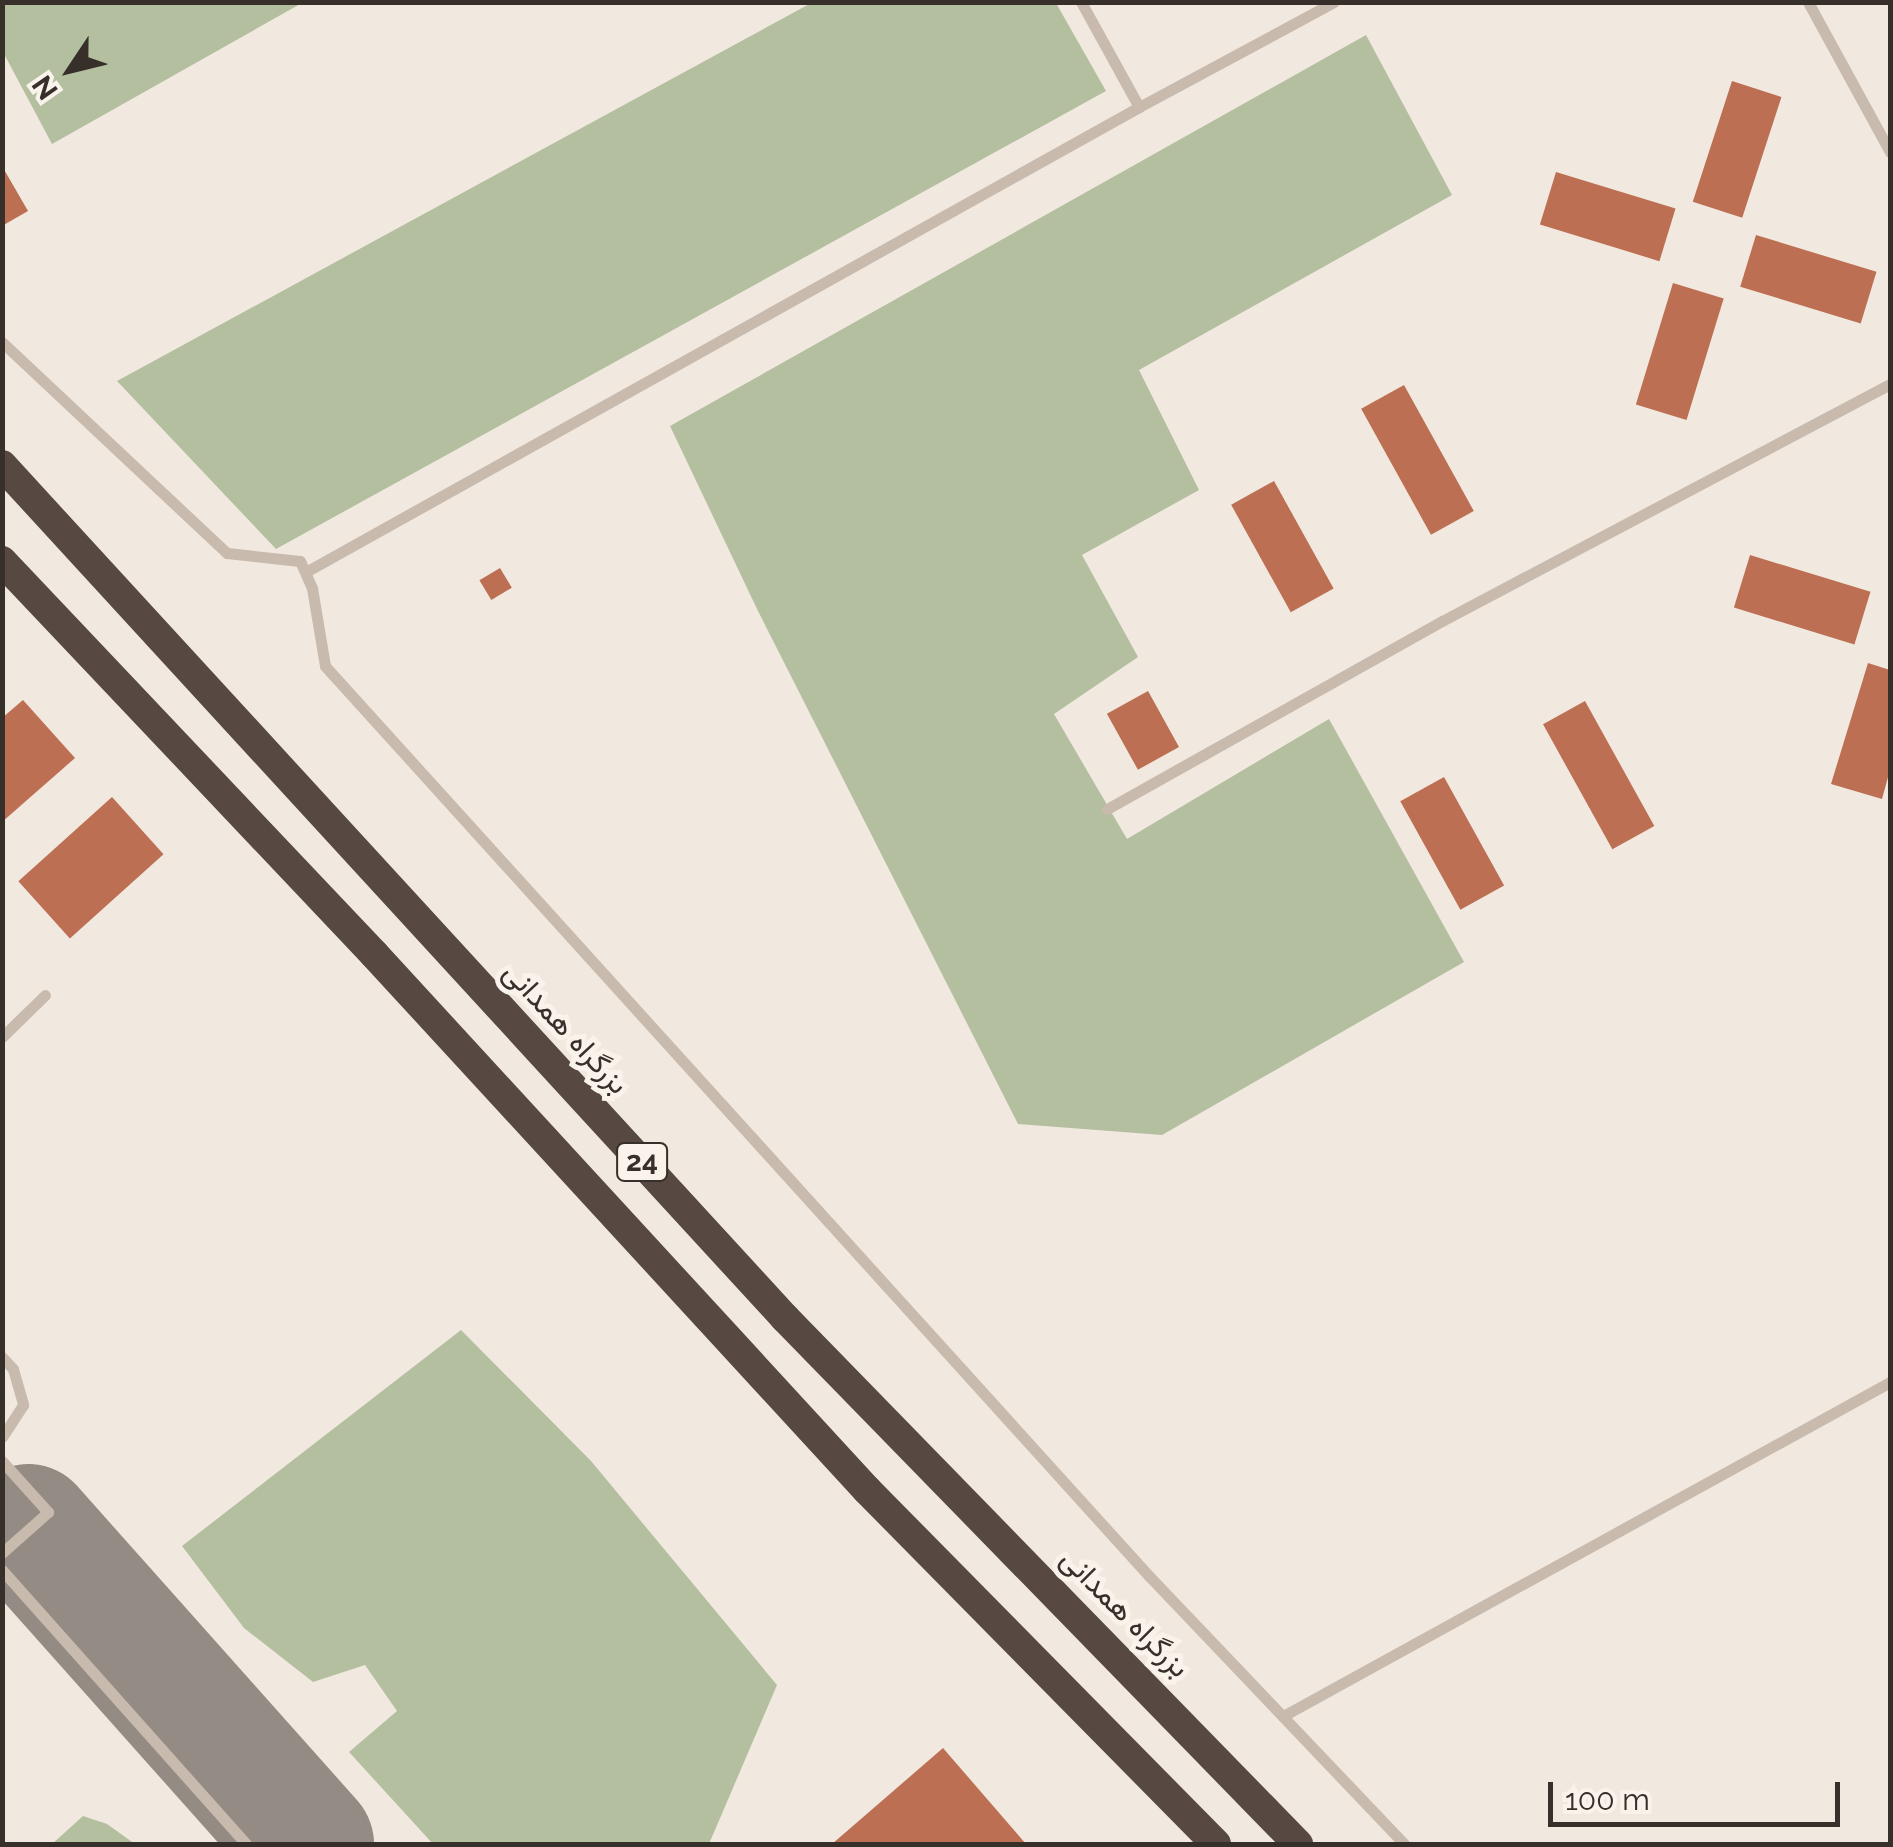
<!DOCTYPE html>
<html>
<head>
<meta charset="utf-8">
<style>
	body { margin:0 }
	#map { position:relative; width:1893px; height:1847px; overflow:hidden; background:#f1e9df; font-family:Raleway,Vazirmatn,sans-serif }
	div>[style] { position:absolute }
	.green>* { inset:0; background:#b4bfa0 }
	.runway>* { height:132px; margin:-66px; padding:0 66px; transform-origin:66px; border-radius:66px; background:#948c84 }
	.building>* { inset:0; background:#bc6f52; transform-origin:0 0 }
	.lane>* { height:11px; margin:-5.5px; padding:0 5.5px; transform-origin:5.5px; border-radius:5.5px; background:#c8baac }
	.highway>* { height:30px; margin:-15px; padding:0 15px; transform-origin:15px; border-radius:15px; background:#574942 }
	span { translate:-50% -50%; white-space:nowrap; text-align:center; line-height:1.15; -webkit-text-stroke:10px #f9f3eb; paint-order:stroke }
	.shield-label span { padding:2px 8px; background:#f9f3eb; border:2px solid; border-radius:8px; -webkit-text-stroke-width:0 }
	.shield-label { font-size:28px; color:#372f2a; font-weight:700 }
	.street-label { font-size:30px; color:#372f2a }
	.frame { position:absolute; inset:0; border:5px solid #372f2a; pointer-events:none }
	.north { position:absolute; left:20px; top:20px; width:100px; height:100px; -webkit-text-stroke:8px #f9f3eb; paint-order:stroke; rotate:235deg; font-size:28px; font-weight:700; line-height:40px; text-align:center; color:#372f2a }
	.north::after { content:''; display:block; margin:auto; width:35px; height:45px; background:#372f2a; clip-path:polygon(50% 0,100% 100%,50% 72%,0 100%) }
	.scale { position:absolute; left:1548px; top:1782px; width:292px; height:45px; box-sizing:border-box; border:5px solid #372f2a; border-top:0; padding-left:12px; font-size:30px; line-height:35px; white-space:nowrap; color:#372f2a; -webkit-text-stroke:8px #f9f3eb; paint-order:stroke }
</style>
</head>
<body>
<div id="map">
	<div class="green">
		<div style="clip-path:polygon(813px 2px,1056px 3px,1106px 91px,276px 549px,117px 381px)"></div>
		<div style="clip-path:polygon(2px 3px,3px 2px,302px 3px,52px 144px,3px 52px)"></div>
		<div style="clip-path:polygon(1366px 35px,1452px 195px,1139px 370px,1199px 490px,1082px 555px,1138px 657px,1054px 714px,1127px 839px,1329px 719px,1464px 962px,1162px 1135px,1018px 1124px,758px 611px,670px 426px)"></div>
		<div style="clip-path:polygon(461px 1330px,591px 1461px,777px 1685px,709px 1844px,433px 1844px,349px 1752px,397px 1711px,365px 1665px,313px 1682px,244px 1628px,182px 1546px)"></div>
		<div style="clip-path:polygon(83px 1816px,107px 1824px,135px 1844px,52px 1844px)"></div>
	</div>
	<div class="runway">
		<div style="left:28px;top:1530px;width:421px;rotate:48.3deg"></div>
	</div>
	<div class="building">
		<div style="left:1732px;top:81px;width:52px;height:127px;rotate:18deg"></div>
		<div style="clip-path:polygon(2px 166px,28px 211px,2px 226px)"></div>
		<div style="left:1556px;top:172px;width:125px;height:55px;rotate:17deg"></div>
		<div style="left:1756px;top:235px;width:126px;height:54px;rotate:17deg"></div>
		<div style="left:1673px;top:283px;width:53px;height:127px;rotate:17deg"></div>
		<div style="left:1404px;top:385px;width:144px;height:49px;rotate:61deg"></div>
		<div style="left:1274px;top:481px;width:123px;height:49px;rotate:61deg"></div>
		<div style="left:1750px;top:555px;width:126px;height:55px;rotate:17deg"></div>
		<div style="left:500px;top:568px;width:23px;height:24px;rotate:59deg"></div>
		<div style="clip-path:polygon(1868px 663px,1890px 670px,1890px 770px,1882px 799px,1831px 784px)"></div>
		<div style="left:1148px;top:691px;width:64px;height:47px;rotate:61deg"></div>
		<div style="clip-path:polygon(23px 700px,75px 758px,2px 822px,2px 718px)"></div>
		<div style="left:1585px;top:701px;width:143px;height:48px;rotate:61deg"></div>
		<div style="left:1444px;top:777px;width:124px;height:50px;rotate:61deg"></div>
		<div style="left:112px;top:797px;width:77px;height:126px;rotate:48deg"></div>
		<div style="clip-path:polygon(943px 1748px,1026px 1844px,832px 1844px)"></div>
	</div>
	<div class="lane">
		<div style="left:1808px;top:2px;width:171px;rotate:61.3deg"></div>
		<div style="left:1139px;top:107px;width:221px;rotate:-28.3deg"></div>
		<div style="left:2px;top:342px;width:308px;rotate:43.2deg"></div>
		<div style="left:227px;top:553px;width:73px;rotate:6.3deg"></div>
		<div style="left:300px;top:561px;width:30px;rotate:66deg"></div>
		<div style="left:312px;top:588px;width:79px;rotate:80.5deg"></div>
		<div style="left:325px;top:666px;width:1229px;rotate:47.84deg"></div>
		<div style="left:1150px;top:1577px;width:369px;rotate:46.4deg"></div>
		<div style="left:311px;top:569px;width:948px;rotate:-29.16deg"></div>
		<div style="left:1139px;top:107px;width:120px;rotate:-118.9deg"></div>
		<div style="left:1107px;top:809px;width:384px;rotate:-29.3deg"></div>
		<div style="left:1442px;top:621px;width:507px;rotate:-27.88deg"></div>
		<div style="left:2px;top:1037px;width:60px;rotate:-44.3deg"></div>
		<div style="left:2px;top:1357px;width:16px;rotate:47deg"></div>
		<div style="left:13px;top:1369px;width:37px;rotate:74deg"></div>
		<div style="left:23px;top:1405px;width:38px;rotate:123deg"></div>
		<div style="left:2px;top:1461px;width:69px;rotate:48deg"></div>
		<div style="left:48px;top:1512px;width:62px;rotate:138.3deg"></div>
		<div style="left:2px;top:1570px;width:367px;rotate:48.3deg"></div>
		<div style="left:1283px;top:1716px;width:693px;rotate:-28.82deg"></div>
	</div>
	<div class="highway">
		<div style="left:2px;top:465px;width:1158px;rotate:47.45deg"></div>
		<div style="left:785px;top:1318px;width:735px;rotate:45.72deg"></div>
		<div style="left:2px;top:561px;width:541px;rotate:46.57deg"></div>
		<div style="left:374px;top:954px;width:728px;rotate:47.39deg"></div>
		<div style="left:867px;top:1490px;width:497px;rotate:45.4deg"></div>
	</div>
	<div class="shield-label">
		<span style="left:642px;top:1162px">24</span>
	</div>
	<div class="street-label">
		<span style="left:566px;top:1028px;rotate:47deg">بزرگراه همدانی</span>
		<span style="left:1125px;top:1613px;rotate:45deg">بزرگراه همدانی</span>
	</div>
	<div class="frame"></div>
	<div class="north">N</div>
	<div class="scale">100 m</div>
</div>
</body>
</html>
